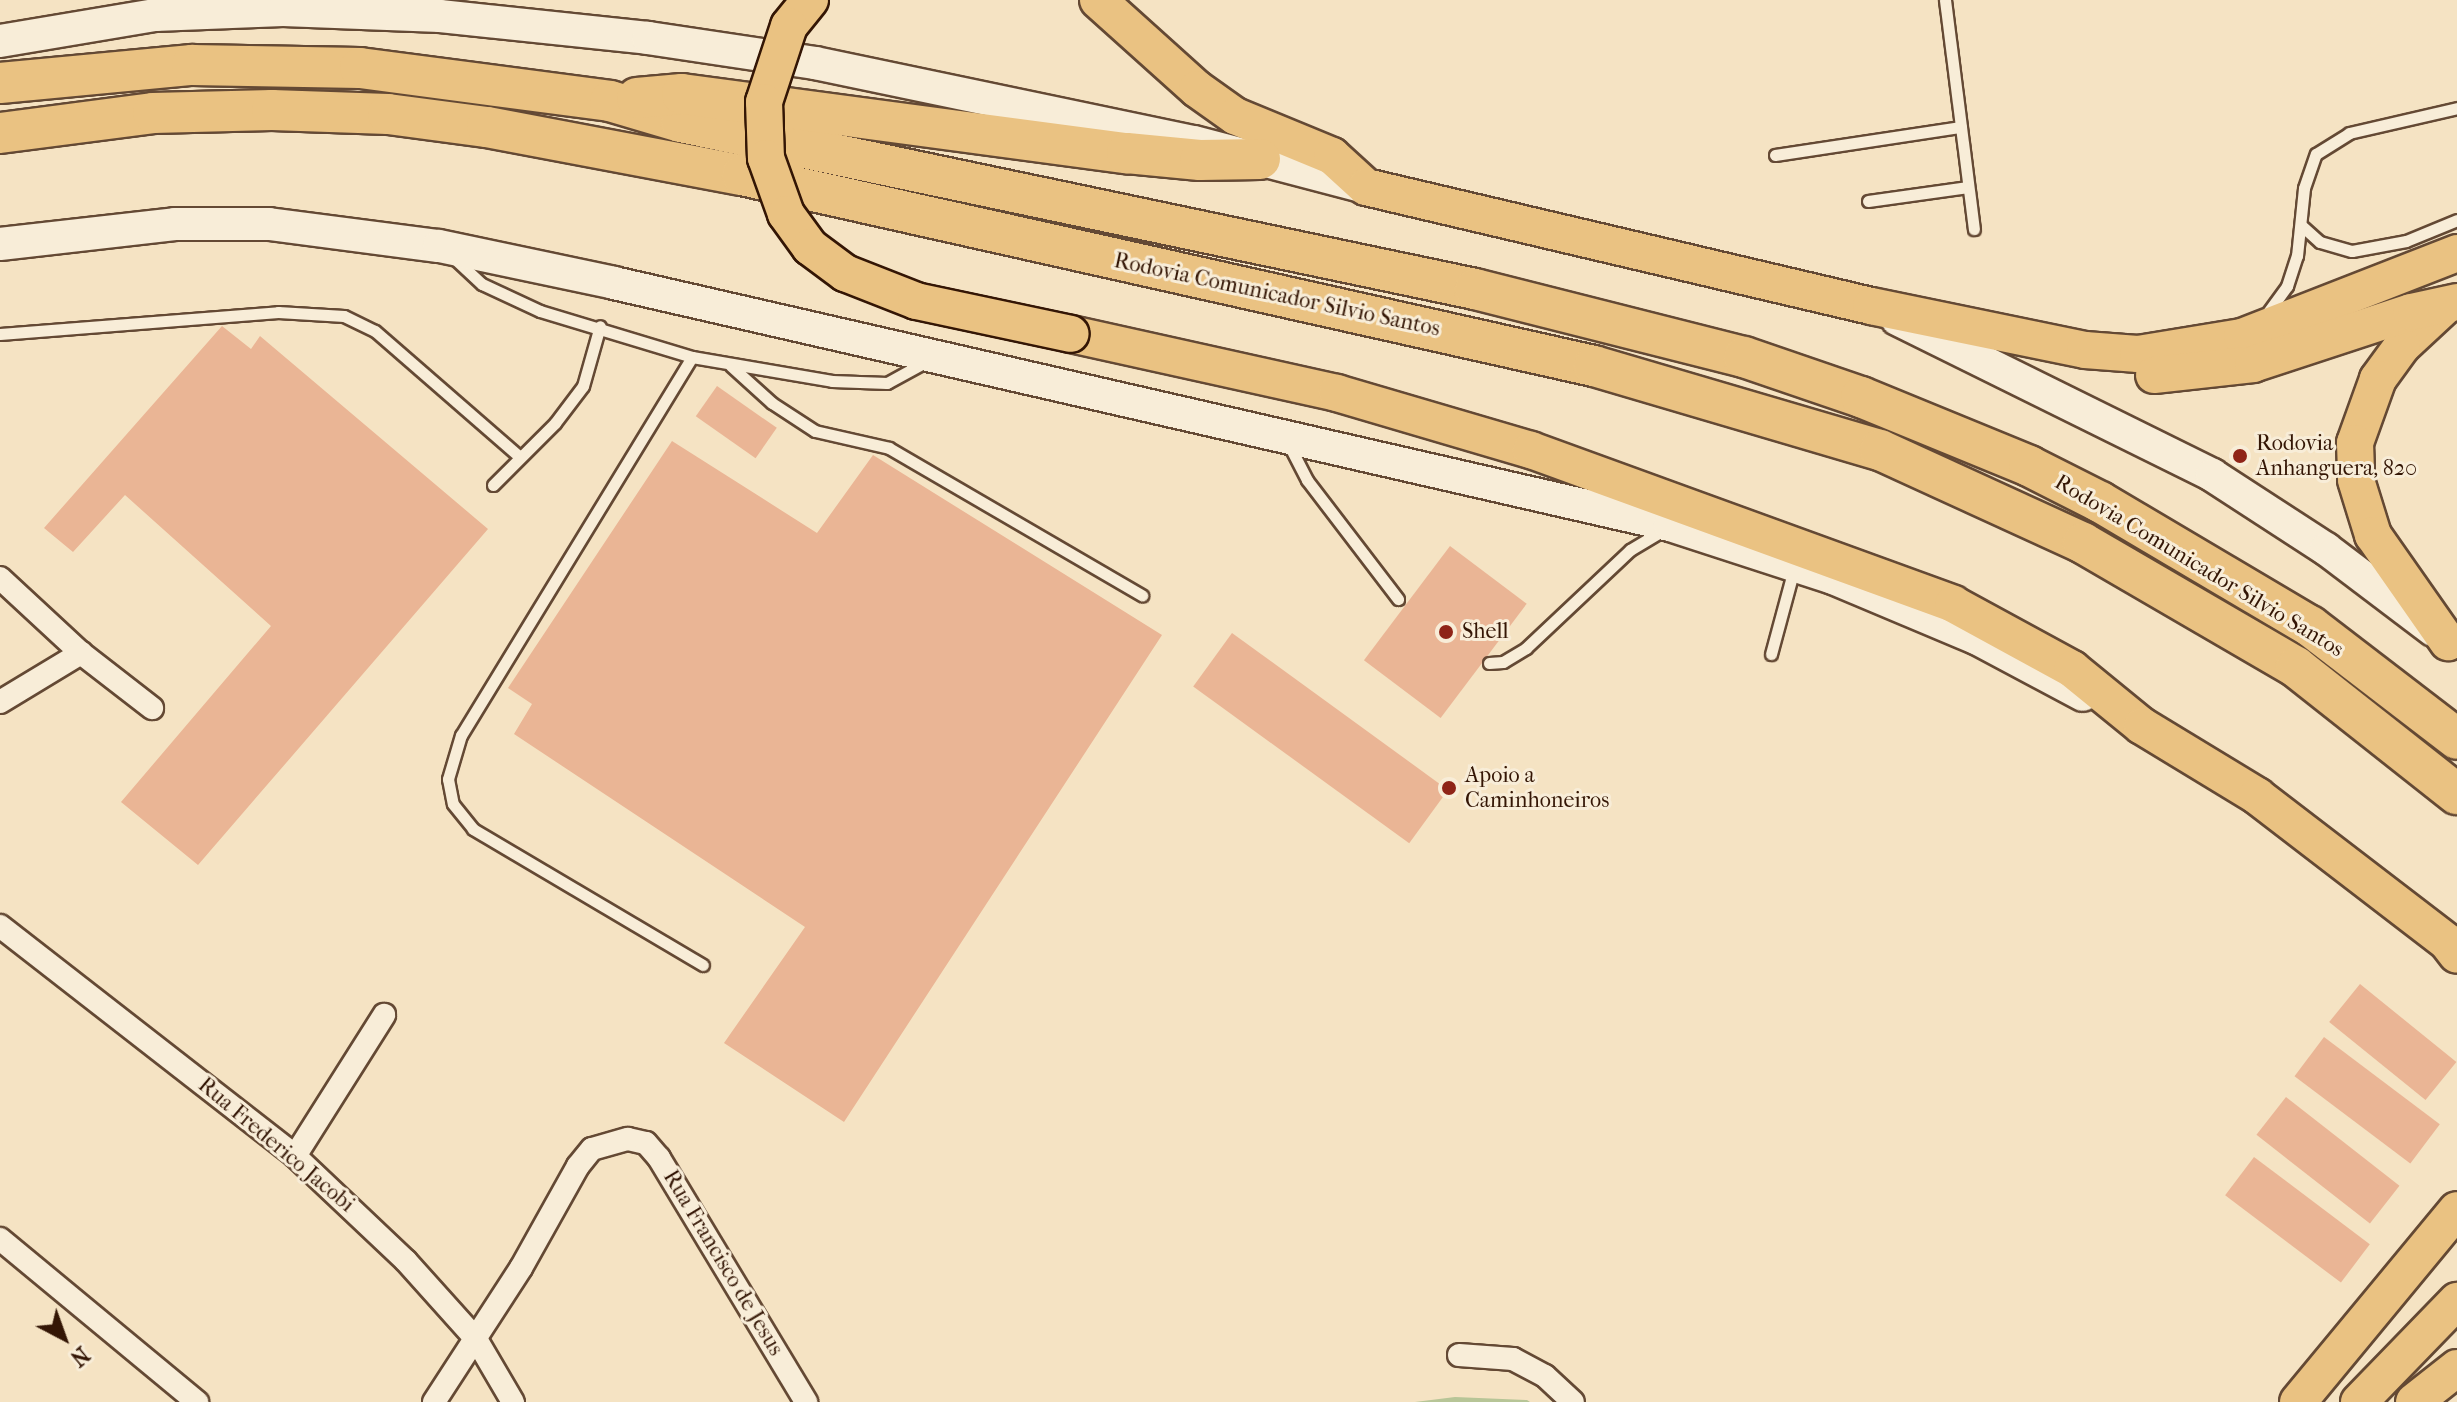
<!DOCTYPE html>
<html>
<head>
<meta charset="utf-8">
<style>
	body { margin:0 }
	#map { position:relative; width:2457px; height:1402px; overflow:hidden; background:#f5e3c3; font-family:"IM FELL French Canon",serif }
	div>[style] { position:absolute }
	.green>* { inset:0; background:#b7c597 }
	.building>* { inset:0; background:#eab595; transform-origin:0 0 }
	.roads { filter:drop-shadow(2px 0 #644934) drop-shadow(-2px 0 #644934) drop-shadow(0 2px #644934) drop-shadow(0 -2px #644934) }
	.service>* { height:11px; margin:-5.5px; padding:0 5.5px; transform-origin:5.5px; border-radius:5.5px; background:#f8edd8 }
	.minor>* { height:22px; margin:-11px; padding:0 11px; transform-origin:11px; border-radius:11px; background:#f8edd8 }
	.secondary>* { height:32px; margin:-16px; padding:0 16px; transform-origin:16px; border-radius:16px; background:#f8edd8 }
	.primary>* { height:36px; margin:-18px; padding:0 18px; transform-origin:18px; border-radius:18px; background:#eac282 }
	.motorway>* { height:40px; margin:-20px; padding:0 20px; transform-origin:20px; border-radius:20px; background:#eac282 }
	.bridges { filter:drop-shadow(2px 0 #341605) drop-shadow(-2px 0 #341605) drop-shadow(0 2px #341605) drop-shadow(0 -2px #341605) }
	.primary-bridge>* { height:36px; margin:-18px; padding:0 18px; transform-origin:18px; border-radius:18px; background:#eac282 }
	.dots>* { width:22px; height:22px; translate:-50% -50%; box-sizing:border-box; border:4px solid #f8edd8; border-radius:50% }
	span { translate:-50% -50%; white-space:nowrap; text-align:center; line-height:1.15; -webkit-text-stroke:6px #f8edd8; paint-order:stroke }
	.street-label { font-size:22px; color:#341605 }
	.poi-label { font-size:22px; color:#341605 }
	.left { translate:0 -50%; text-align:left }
	.north { position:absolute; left:24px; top:1298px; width:80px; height:80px; -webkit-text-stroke:6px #f8edd8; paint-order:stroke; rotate:139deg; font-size:22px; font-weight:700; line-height:32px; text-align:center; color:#341605 }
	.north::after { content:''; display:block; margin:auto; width:28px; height:36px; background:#341605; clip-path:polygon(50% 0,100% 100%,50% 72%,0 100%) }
</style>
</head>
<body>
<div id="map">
	<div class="green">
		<div style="clip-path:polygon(1455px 1397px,1527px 1400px,1530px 1402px,1415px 1402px)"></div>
	</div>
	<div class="building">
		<div style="clip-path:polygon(222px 326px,251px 349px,260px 336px,488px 529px,198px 865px,121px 802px,271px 626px,125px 495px,73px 552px,44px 528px)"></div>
		<div style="left:717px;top:386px;width:73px;height:37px;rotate:35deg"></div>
		<div style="clip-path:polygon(672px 441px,817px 533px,873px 455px,1162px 635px,844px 1122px,724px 1043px,805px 927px,514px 734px,532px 704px,508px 688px)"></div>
		<div style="left:1450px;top:546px;width:96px;height:143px;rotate:37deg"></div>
		<div style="left:1232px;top:633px;width:267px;height:66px;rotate:36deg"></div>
		<div style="left:2360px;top:984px;width:124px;height:49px;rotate:39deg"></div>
		<div style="left:2324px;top:1037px;width:145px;height:49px;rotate:37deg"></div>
		<div style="left:2286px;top:1097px;width:144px;height:48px;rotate:38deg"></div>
		<div style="left:2254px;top:1157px;width:145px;height:48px;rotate:37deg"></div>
	</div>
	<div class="roads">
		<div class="service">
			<div style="left:1945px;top:0;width:231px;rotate:82.8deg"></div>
			<div style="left:1775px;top:155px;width:188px;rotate:-8.6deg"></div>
			<div style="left:1868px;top:201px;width:101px;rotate:-8deg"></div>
			<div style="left:2302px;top:226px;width:24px;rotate:42deg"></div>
			<div style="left:2320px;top:242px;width:33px;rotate:16deg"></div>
			<div style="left:2352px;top:251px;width:55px;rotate:-10.5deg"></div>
			<div style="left:2406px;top:241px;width:55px;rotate:-22.4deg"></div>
			<div style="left:455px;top:259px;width:37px;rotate:43deg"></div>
			<div style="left:482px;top:284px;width:64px;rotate:25deg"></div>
			<div style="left:540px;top:311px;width:159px;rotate:16.8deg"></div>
			<div style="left:692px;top:357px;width:142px;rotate:9.7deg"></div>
			<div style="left:832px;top:381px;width:55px;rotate:2.1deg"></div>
			<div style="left:887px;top:383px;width:46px;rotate:-28.8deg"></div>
			<div style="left:2266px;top:315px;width:36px;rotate:-54deg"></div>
			<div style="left:2287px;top:286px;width:32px;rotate:-72deg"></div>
			<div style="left:2297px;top:256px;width:68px;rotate:-84.1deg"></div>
			<div style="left:2304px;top:188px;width:36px;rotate:-71deg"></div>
			<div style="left:2316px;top:154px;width:39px;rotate:-32deg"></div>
			<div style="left:2349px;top:133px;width:111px;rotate:-13deg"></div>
			<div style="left:0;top:334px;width:279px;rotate:-4.5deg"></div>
			<div style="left:278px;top:312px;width:66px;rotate:3.5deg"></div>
			<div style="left:344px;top:316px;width:34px;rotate:26deg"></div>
			<div style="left:375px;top:331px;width:192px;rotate:41deg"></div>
			<div style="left:692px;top:357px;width:443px;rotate:121.4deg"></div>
			<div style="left:461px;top:735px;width:46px;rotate:106.5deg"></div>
			<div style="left:448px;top:779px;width:25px;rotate:79deg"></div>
			<div style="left:453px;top:804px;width:32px;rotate:51deg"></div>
			<div style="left:473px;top:829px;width:267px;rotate:30.6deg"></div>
			<div style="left:731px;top:366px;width:55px;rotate:42.1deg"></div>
			<div style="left:772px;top:403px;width:51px;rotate:33.1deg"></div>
			<div style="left:815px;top:431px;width:76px;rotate:12.9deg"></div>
			<div style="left:889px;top:448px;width:293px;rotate:30.2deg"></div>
			<div style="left:1288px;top:443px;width:42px;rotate:62.8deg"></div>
			<div style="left:1307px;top:480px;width:150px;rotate:52.6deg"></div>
			<div style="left:493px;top:485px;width:88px;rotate:-45deg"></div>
			<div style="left:555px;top:423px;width:46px;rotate:-52.9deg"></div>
			<div style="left:583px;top:386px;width:62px;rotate:-74.2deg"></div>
			<div style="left:1771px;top:654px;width:88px;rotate:-74.9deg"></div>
			<div style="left:1489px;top:663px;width:14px;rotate:-4deg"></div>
			<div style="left:1503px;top:662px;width:27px;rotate:-31deg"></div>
			<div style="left:1526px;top:648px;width:143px;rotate:-43.3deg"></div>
			<div style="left:1630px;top:550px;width:39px;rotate:-31deg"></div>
		</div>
		<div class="minor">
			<div style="left:0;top:578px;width:110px;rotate:42.8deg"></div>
			<div style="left:81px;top:653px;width:90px;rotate:37.8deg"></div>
			<div style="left:0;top:702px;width:95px;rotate:-31.2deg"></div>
			<div style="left:0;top:926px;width:374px;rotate:37.9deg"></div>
			<div style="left:295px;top:1156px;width:153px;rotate:43.4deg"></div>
			<div style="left:406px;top:1261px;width:105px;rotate:48.1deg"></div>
			<div style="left:476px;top:1339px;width:73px;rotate:59.6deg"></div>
			<div style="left:295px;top:1156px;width:167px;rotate:-57.7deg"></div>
			<div style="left:0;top:1239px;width:256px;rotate:39.6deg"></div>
			<div style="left:1459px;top:1355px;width:54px;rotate:4.2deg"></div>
			<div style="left:1513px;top:1359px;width:36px;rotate:28deg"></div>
			<div style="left:1545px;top:1376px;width:38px;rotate:43deg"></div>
			<div style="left:434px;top:1402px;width:160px;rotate:-57deg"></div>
			<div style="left:521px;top:1268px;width:117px;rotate:-60.8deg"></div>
			<div style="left:578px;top:1166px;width:22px;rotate:-51deg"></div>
			<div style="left:592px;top:1149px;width:37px;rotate:-16deg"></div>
			<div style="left:628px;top:1139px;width:18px;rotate:13deg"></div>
			<div style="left:646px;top:1143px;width:20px;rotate:49deg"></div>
			<div style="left:659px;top:1158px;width:285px;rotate:58.9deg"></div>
		</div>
		<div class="secondary">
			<div style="left:0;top:41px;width:157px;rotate:-9.5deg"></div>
			<div style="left:155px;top:15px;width:128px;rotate:-2.2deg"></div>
			<div style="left:283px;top:10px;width:157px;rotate:2.2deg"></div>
			<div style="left:440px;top:16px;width:209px;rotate:6deg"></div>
			<div style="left:648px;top:38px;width:169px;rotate:8.5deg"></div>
			<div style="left:815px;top:63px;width:387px;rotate:11.8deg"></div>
			<div style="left:1194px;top:142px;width:178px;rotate:14.7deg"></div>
			<div style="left:0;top:244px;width:176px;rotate:-6.5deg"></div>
			<div style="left:175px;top:224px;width:94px"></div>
			<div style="left:269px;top:224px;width:171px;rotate:7.4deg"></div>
			<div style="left:439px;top:246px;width:179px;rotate:11.9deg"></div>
			<div style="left:614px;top:283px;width:1083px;rotate:12.91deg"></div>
			<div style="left:1670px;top:525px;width:171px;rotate:18deg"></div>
			<div style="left:1833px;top:578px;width:155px;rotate:22.8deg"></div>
			<div style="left:1976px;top:638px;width:121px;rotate:28deg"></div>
			<div style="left:1897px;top:319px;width:352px;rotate:26.3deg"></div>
			<div style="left:2212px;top:475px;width:136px;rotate:33deg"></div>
			<div style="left:2326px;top:549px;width:134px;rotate:37.1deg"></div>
		</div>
		<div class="primary">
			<div style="left:1098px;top:0;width:133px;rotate:42deg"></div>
			<div style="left:1197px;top:89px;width:47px;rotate:35.4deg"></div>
			<div style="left:1235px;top:116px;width:105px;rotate:22.4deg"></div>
			<div style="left:1332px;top:156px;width:46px;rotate:42.4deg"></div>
			<div style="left:1366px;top:187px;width:519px;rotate:13.26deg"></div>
			<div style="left:1871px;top:306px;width:218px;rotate:11.6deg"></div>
			<div style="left:2085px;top:350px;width:53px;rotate:4.3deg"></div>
			<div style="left:2138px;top:354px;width:105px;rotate:-9.3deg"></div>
			<div style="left:2242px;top:337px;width:231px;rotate:-21.3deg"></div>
			<div style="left:2446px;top:305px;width:60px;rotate:137deg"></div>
			<div style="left:2402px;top:346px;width:41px;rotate:126deg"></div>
			<div style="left:2378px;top:379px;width:68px;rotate:109.8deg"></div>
			<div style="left:2355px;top:443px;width:37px;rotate:88deg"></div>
			<div style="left:2356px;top:480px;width:58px;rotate:72.8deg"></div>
			<div style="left:2373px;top:535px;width:131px;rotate:55deg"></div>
			<div style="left:1071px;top:334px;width:272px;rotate:12.5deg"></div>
			<div style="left:1337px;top:393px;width:202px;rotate:16.4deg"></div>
			<div style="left:1531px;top:450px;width:449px;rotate:20deg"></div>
			<div style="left:1953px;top:604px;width:136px;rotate:28.6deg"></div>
			<div style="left:2072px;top:669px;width:90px;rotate:39.2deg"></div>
			<div style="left:2142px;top:726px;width:135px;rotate:31.3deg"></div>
			<div style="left:2257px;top:796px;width:240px;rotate:37.5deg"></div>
			<div style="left:2447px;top:942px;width:16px;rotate:52deg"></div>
			<div style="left:2154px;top:375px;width:100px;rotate:-6.3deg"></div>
			<div style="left:2253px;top:364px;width:166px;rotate:-18.2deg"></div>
			<div style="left:2411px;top:312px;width:47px;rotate:-12.3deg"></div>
			<div style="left:2298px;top:1402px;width:249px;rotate:-50.4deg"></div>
			<div style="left:2359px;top:1402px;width:141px;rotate:-45.9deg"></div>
			<div style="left:2414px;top:1402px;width:55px;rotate:-38.3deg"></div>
		</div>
		<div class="motorway">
			<div style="left:0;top:83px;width:193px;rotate:-5.4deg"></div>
			<div style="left:192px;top:65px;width:168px;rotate:1deg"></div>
			<div style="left:360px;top:68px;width:252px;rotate:7.5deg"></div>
			<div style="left:610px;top:101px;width:74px;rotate:16.5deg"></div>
			<div style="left:681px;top:122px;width:811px;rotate:11.88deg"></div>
			<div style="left:1475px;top:289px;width:277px;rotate:14.2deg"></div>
			<div style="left:1744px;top:357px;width:124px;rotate:18.9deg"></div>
			<div style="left:1861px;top:397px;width:182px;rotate:22.3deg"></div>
			<div style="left:2029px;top:466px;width:80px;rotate:26.9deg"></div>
			<div style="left:2100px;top:502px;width:244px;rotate:30.6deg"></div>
			<div style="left:2310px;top:626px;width:185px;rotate:37.5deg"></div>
			<div style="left:637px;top:98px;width:45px;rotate:-5.1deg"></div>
			<div style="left:682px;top:94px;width:449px;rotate:7.6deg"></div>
			<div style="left:1127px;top:153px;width:73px;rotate:5.5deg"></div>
			<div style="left:1200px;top:160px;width:60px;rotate:-1deg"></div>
			<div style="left:0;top:133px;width:154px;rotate:-7.4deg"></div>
			<div style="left:153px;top:113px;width:119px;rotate:-1.4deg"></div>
			<div style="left:272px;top:110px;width:116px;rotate:2deg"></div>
			<div style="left:388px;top:114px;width:100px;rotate:7.5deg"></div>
			<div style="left:487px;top:127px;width:259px;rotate:10.7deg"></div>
			<div style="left:742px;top:175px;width:873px;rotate:12.64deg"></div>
			<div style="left:1594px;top:366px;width:298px;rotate:16.4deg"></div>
			<div style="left:1880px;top:450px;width:223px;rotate:24.6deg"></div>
			<div style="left:2083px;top:543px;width:246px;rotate:30.2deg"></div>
			<div style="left:2296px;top:667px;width:205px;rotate:38.3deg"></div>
		</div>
	</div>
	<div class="bridges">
		<div class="primary-bridge">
			<div style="left:810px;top:0;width:33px;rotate:129deg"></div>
			<div style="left:789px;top:26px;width:80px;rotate:108.2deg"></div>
			<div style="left:764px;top:102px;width:56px;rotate:88deg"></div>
			<div style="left:766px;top:158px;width:59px;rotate:70.3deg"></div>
			<div style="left:786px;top:214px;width:41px;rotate:54deg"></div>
			<div style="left:810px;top:247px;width:44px;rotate:36.6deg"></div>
			<div style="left:845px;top:273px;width:76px;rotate:21.5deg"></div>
			<div style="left:916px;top:301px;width:158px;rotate:12deg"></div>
		</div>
	</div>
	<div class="dots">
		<div style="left:2240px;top:456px;background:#8f2418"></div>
		<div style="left:1446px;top:632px;background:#8f2418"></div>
		<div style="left:1449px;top:788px;background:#8f2418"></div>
	</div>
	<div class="street-label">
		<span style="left:1277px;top:295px;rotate:12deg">Rodovia Comunicador Silvio Santos</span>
		<span style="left:2199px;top:566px;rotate:31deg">Rodovia Comunicador Silvio Santos</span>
		<span style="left:276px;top:1145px;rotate:40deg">Rua Frederico Jacobi</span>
		<span style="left:723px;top:1263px;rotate:59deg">Rua Francisco de Jesus</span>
	</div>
	<div class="poi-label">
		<span class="left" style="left:2256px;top:456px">Rodovia<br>Anhanguera, 820</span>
		<span class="left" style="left:1462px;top:632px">Shell</span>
		<span class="left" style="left:1465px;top:788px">Apoio a<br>Caminhoneiros</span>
	</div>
	<div class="north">N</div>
</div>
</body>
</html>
